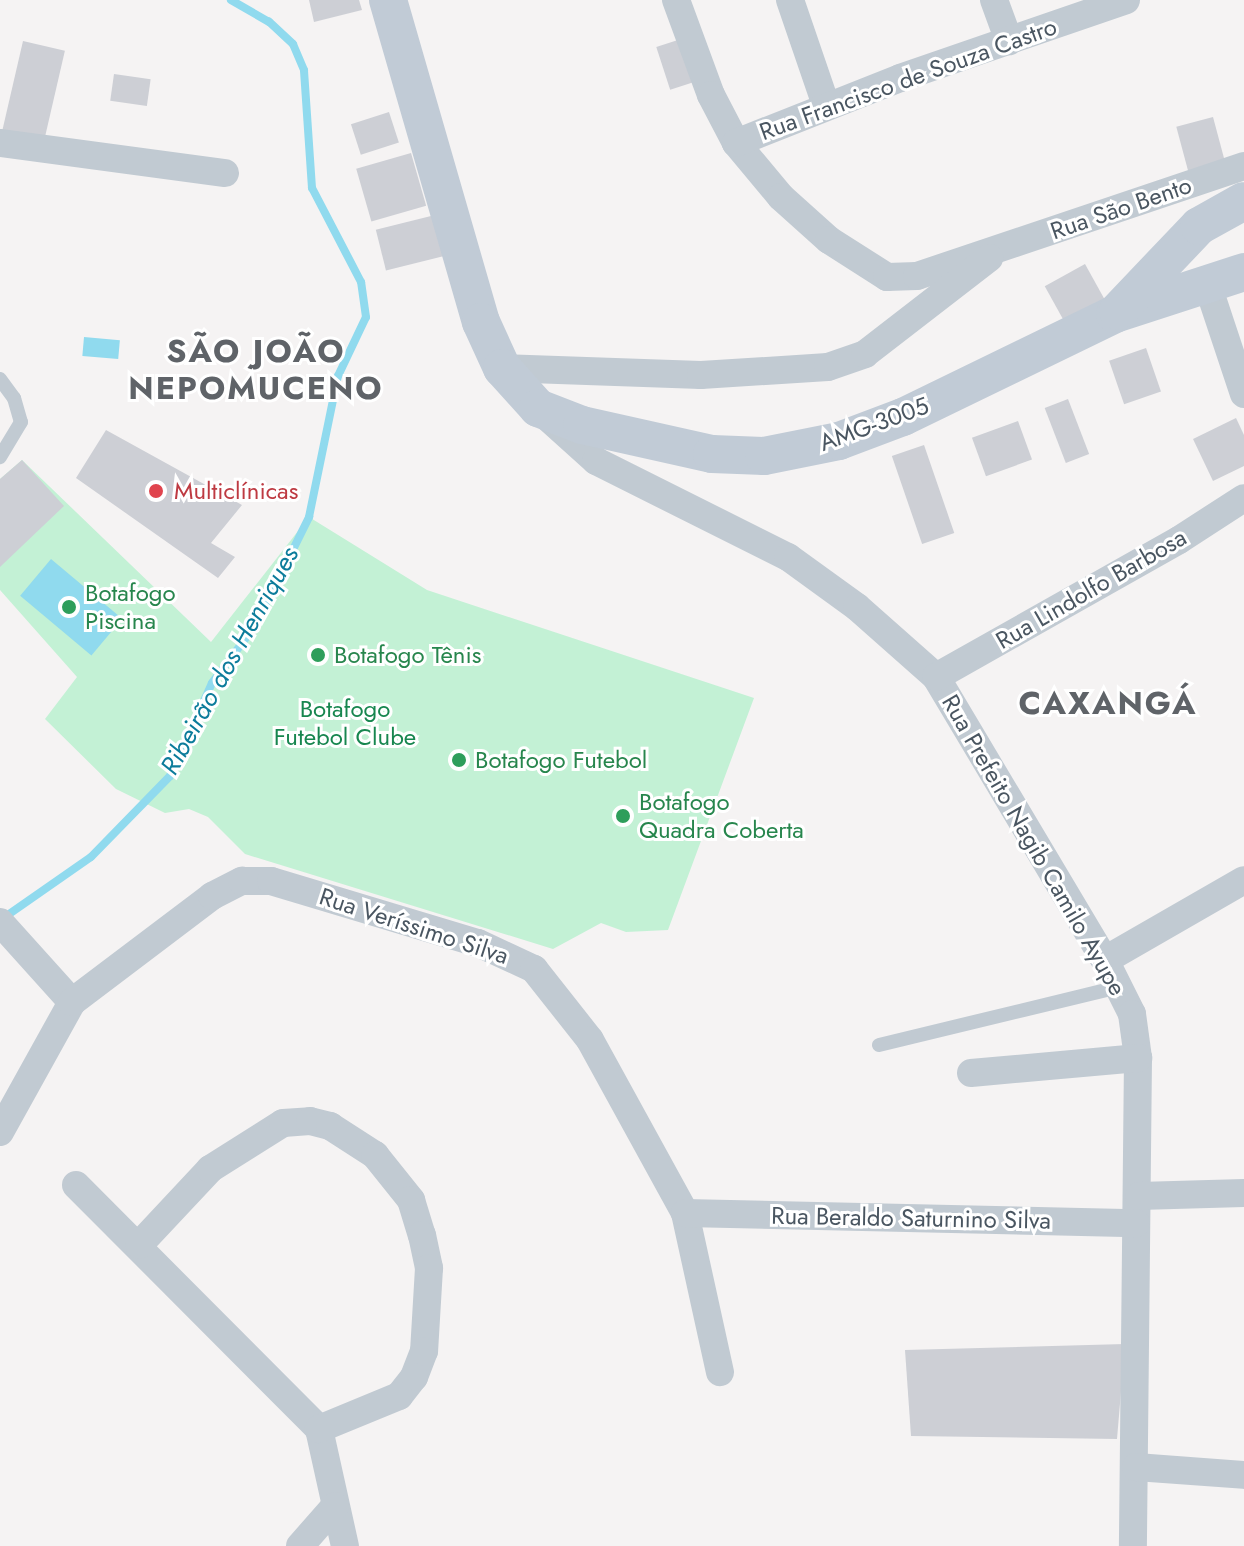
<!DOCTYPE html>
<html>
<head>
<meta charset="utf-8">
<style>
	body { margin:0 }
	#map { position:relative; width:1244px; height:1546px; overflow:hidden; background:#f5f3f3; font-family:Jost,sans-serif }
	div>[style] { position:absolute }
	.green>* { inset:0; background:#c3f1d5 }
	.water>* { inset:0; background:#90daee; transform-origin:0 0 }
	.stream>* { height:8px; margin:-4px; padding:0 4px; transform-origin:4px; border-radius:4px; background:#90daee }
	.building>* { inset:0; background:#cdcfd5; transform-origin:0 0 }
	.lane>* { height:14px; margin:-7px; padding:0 7px; transform-origin:7px; border-radius:7px; background:#c1cad2 }
	.street>* { height:28px; margin:-14px; padding:0 14px; transform-origin:14px; border-radius:14px; background:#c1cad2 }
	.secondary>* { height:38px; margin:-19px; padding:0 19px; transform-origin:19px; border-radius:19px; background:#c1cbd6 }
	.dots>* { width:22px; height:22px; translate:-50% -50%; box-sizing:border-box; border:4px solid #fff; border-radius:50% }
	span { translate:-50% -50%; white-space:nowrap; text-align:center; line-height:1.15; -webkit-text-stroke:6px #fff; paint-order:stroke }
	.street-label { font-size:24px; color:#4a5661 }
	.health-label { font-size:24px; color:#be3a42 }
	.left { translate:0 -50%; text-align:left }
	.leisure-label { font-size:24px; color:#27864d }
	.park-label { font-size:24px; color:#17864f }
	.water-label { font-size:26px; color:#0c7c9b; font-style:italic }
	.district-label { font-size:32px; color:#5f6368; font-weight:700; letter-spacing:2px }
</style>
</head>
<body>
<div id="map">
	<div class="green">
		<div style="clip-path:polygon(22px 460px,211px 642px,309px 517px,427px 590px,754px 698px,668px 930px,626px 932px,601px 923px,553px 949px,245px 854px,208px 817px,189px 809px,165px 813px,116px 789px,45px 719px,77px 677px,0 590px,0 479px)"></div>
	</div>
	<div class="water">
		<div style="left:84px;top:337px;width:36px;height:19px;rotate:5deg"></div>
		<div style="left:51px;top:559px;width:93px;height:48px;rotate:40deg"></div>
	</div>
	<div class="stream">
		<div style="left:2px;top:919px;width:108px;rotate:-34.9deg"></div>
		<div style="left:91px;top:857px;width:113px;rotate:-45.7deg"></div>
		<div style="left:170px;top:776px;width:102px;rotate:-65.7deg"></div>
		<div style="left:212px;top:683px;width:71px;rotate:-53deg"></div>
		<div style="left:255px;top:626px;width:122px;rotate:-63.6deg"></div>
		<div style="left:309px;top:517px;width:144px;rotate:-78.4deg"></div>
		<div style="left:338px;top:376px;width:65px;rotate:-64.6deg"></div>
		<div style="left:366px;top:317px;width:35px;rotate:-98deg"></div>
		<div style="left:361px;top:282px;width:106px;rotate:-117.5deg"></div>
		<div style="left:312px;top:188px;width:118px;rotate:-93.9deg"></div>
		<div style="left:304px;top:70px;width:28px;rotate:-113deg"></div>
		<div style="left:293px;top:44px;width:33px;rotate:-137deg"></div>
		<div style="left:269px;top:22px;width:44px;rotate:-149.9deg"></div>
	</div>
	<div class="building">
		<div style="clip-path:polygon(309px 0,359px 0,362px 10px,314px 22px)"></div>
		<div style="left:681px;top:39px;width:45px;height:26px;rotate:72deg"></div>
		<div style="left:23px;top:41px;width:43px;height:96px;rotate:13deg"></div>
		<div style="left:114px;top:74px;width:37px;height:27px;rotate:8deg"></div>
		<div style="left:389px;top:112px;width:32px;height:40px;rotate:72deg"></div>
		<div style="left:1213px;top:117px;width:53px;height:38px;rotate:75deg"></div>
		<div style="left:411px;top:153px;width:55px;height:57px;rotate:74deg"></div>
		<div style="left:435px;top:215px;width:42px;height:61px;rotate:76deg"></div>
		<div style="left:1085px;top:264px;width:50px;height:46px;rotate:61deg"></div>
		<div style="left:1146px;top:348px;width:46px;height:39px;rotate:71deg"></div>
		<div style="left:1068px;top:399px;width:59px;height:25px;rotate:69deg"></div>
		<div style="clip-path:polygon(1236px 418px,1244px 435px,1244px 466px,1213px 481px,1193px 439px)"></div>
		<div style="left:1018px;top:421px;width:41px;height:49px;rotate:70deg"></div>
		<div style="clip-path:polygon(106px 430px,242px 505px,211px 543px,235px 557px,218px 578px,76px 478px)"></div>
		<div style="left:924px;top:445px;width:93px;height:34px;rotate:71deg"></div>
		<div style="clip-path:polygon(22px 460px,64px 506px,0 567px,0 479px)"></div>
		<div style="clip-path:polygon(1125px 1344px,1117px 1439px,911px 1436px,905px 1350px)"></div>
	</div>
	<div class="lane">
		<div style="left:0;top:379px;width:24px;rotate:54deg"></div>
		<div style="left:14px;top:398px;width:25px;rotate:74deg"></div>
		<div style="left:21px;top:422px;width:41px;rotate:121deg"></div>
		<div style="left:879px;top:1045px;width:246px;rotate:-13.6deg"></div>
	</div>
	<div class="street">
		<div style="left:676px;top:0;width:101px;rotate:69.8deg"></div>
		<div style="left:711px;top:95px;width:54px;rotate:62.5deg"></div>
		<div style="left:736px;top:143px;width:70px;rotate:50.2deg"></div>
		<div style="left:781px;top:197px;width:64px;rotate:41.9deg"></div>
		<div style="left:829px;top:240px;width:69px;rotate:32.5deg"></div>
		<div style="left:887px;top:277px;width:30px;rotate:-2deg"></div>
		<div style="left:917px;top:276px;width:345px;rotate:-18.6deg"></div>
		<div style="left:790px;top:0;width:111px;rotate:71.1deg"></div>
		<div style="left:994px;top:0;width:44px;rotate:69.9deg"></div>
		<div style="left:0;top:143px;width:227px;rotate:7.6deg"></div>
		<div style="left:736px;top:143px;width:176px;rotate:-21.6deg"></div>
		<div style="left:900px;top:78px;width:239px;rotate:-19deg"></div>
		<div style="left:1206px;top:280px;width:120px;rotate:71.6deg"></div>
		<div style="left:502px;top:368px;width:199px;rotate:2deg"></div>
		<div style="left:701px;top:375px;width:127px;rotate:-3.6deg"></div>
		<div style="left:828px;top:367px;width:39px;rotate:-19deg"></div>
		<div style="left:865px;top:354px;width:157px;rotate:-37.7deg"></div>
		<div style="left:544px;top:414px;width:70px;rotate:42.1deg"></div>
		<div style="left:596px;top:461px;width:215px;rotate:26.6deg"></div>
		<div style="left:788px;top:557px;width:85px;rotate:35.9deg"></div>
		<div style="left:857px;top:607px;width:106px;rotate:41.5deg"></div>
		<div style="left:936px;top:677px;width:330px;rotate:59.2deg"></div>
		<div style="left:1105px;top:960px;width:60px;rotate:63.4deg"></div>
		<div style="left:1132px;top:1014px;width:44px;rotate:82.2deg"></div>
		<div style="left:1138px;top:1058px;width:488px;rotate:90.6deg"></div>
		<div style="left:936px;top:677px;width:279px;rotate:-29.4deg"></div>
		<div style="left:1179px;top:540px;width:77px;rotate:-32.9deg"></div>
		<div style="left:0;top:922px;width:108px;rotate:48deg"></div>
		<div style="left:1105px;top:960px;width:160px;rotate:-29.9deg"></div>
		<div style="left:971px;top:1073px;width:168px;rotate:-5.1deg"></div>
		<div style="left:0;top:1132px;width:149px;rotate:-61deg"></div>
		<div style="left:72px;top:1002px;width:176px;rotate:-37.1deg"></div>
		<div style="left:212px;top:896px;width:34px;rotate:-27deg"></div>
		<div style="left:242px;top:881px;width:29px"></div>
		<div style="left:271px;top:881px;width:216px;rotate:16.7deg"></div>
		<div style="left:478px;top:943px;width:62px;rotate:24.9deg"></div>
		<div style="left:534px;top:969px;width:90px;rotate:51.7deg"></div>
		<div style="left:590px;top:1040px;width:197px;rotate:61.2deg"></div>
		<div style="left:685px;top:1213px;width:163px;rotate:77.6deg"></div>
		<div style="left:76px;top:1185px;width:344px;rotate:45.1deg"></div>
		<div style="left:319px;top:1429px;width:120px;rotate:77.5deg"></div>
		<div style="left:1139px;top:1196px;width:105px;rotate:-1.6deg"></div>
		<div style="left:685px;top:1213px;width:451px;rotate:1.3deg"></div>
		<div style="left:139px;top:1245px;width:104px;rotate:-46.9deg"></div>
		<div style="left:210px;top:1169px;width:86px;rotate:-32.2deg"></div>
		<div style="left:283px;top:1123px;width:27px;rotate:-4deg"></div>
		<div style="left:310px;top:1121px;width:21px;rotate:14deg"></div>
		<div style="left:330px;top:1126px;width:54px;rotate:32.8deg"></div>
		<div style="left:375px;top:1155px;width:58px;rotate:51.3deg"></div>
		<div style="left:411px;top:1200px;width:37px;rotate:73deg"></div>
		<div style="left:422px;top:1235px;width:34px;rotate:78deg"></div>
		<div style="left:429px;top:1268px;width:83px;rotate:93.4deg"></div>
		<div style="left:424px;top:1351px;width:28px;rotate:111deg"></div>
		<div style="left:414px;top:1377px;width:24px;rotate:128deg"></div>
		<div style="left:399px;top:1396px;width:87px;rotate:157.6deg"></div>
		<div style="left:1136px;top:1467px;width:108px;rotate:4.2deg"></div>
		<div style="left:300px;top:1546px;width:53px;rotate:-48.8deg"></div>
	</div>
	<div class="secondary">
		<div style="left:388px;top:0;width:335px;rotate:73.9deg"></div>
		<div style="left:481px;top:322px;width:51px;rotate:65.5deg"></div>
		<div style="left:502px;top:368px;width:54px;rotate:48deg"></div>
		<div style="left:538px;top:408px;width:47px;rotate:21.1deg"></div>
		<div style="left:582px;top:425px;width:133px;rotate:12.6deg"></div>
		<div style="left:712px;top:454px;width:52px;rotate:2.2deg"></div>
		<div style="left:764px;top:456px;width:76px;rotate:-11.3deg"></div>
		<div style="left:839px;top:441px;width:68px;rotate:-20.6deg"></div>
		<div style="left:903px;top:417px;width:236px;rotate:-25.9deg"></div>
		<div style="left:1115px;top:314px;width:136px;rotate:-18deg"></div>
		<div style="left:1118px;top:311px;width:117px;rotate:-46.4deg"></div>
		<div style="left:1199px;top:226px;width:51px;rotate:-29.1deg"></div>
	</div>
	<div class="dots">
		<div style="left:156px;top:491px;background:#e0444e"></div>
		<div style="left:69px;top:607px;background:#2e9e5b"></div>
		<div style="left:318px;top:655px;background:#2e9e5b"></div>
		<div style="left:459px;top:760px;background:#2e9e5b"></div>
		<div style="left:623px;top:816px;background:#2e9e5b"></div>
	</div>
	<div class="street-label">
		<span style="left:908px;top:79px;rotate:-20deg">Rua Francisco de Souza Castro</span>
		<span style="left:1121px;top:208px;rotate:-19deg">Rua São Bento</span>
		<span style="left:874px;top:424px;rotate:-20deg">AMG-3005</span>
		<span style="left:1091px;top:589px;rotate:-30deg">Rua Lindolfo Barbosa</span>
		<span style="left:1034px;top:845px;rotate:60deg">Rua Prefeito Nagib Camilo Ayupe</span>
		<span style="left:414px;top:926px;rotate:18deg">Rua Veríssimo Silva</span>
		<span style="left:911px;top:1218px;rotate:1deg">Rua Beraldo Saturnino Silva</span>
	</div>
	<div class="health-label">
		<span class="left" style="left:174px;top:491px">Multiclínicas</span>
	</div>
	<div class="leisure-label">
		<span class="left" style="left:85px;top:607px">Botafogo<br>Piscina</span>
		<span class="left" style="left:334px;top:655px">Botafogo Tênis</span>
		<span class="left" style="left:475px;top:760px">Botafogo Futebol</span>
		<span class="left" style="left:639px;top:816px">Botafogo<br>Quadra Coberta</span>
	</div>
	<div class="park-label">
		<span style="left:345px;top:723px">Botafogo<br>Futebol Clube</span>
	</div>
	<div class="water-label">
		<span style="left:230px;top:661px;rotate:-61deg">Ribeirão dos Henriques</span>
	</div>
	<div class="district-label">
		<span style="left:256px;top:370px">SÃO JOÃO<br>NEPOMUCENO</span>
		<span style="left:1108px;top:703px">CAXANGÁ</span>
	</div>
</div>
</body>
</html>
